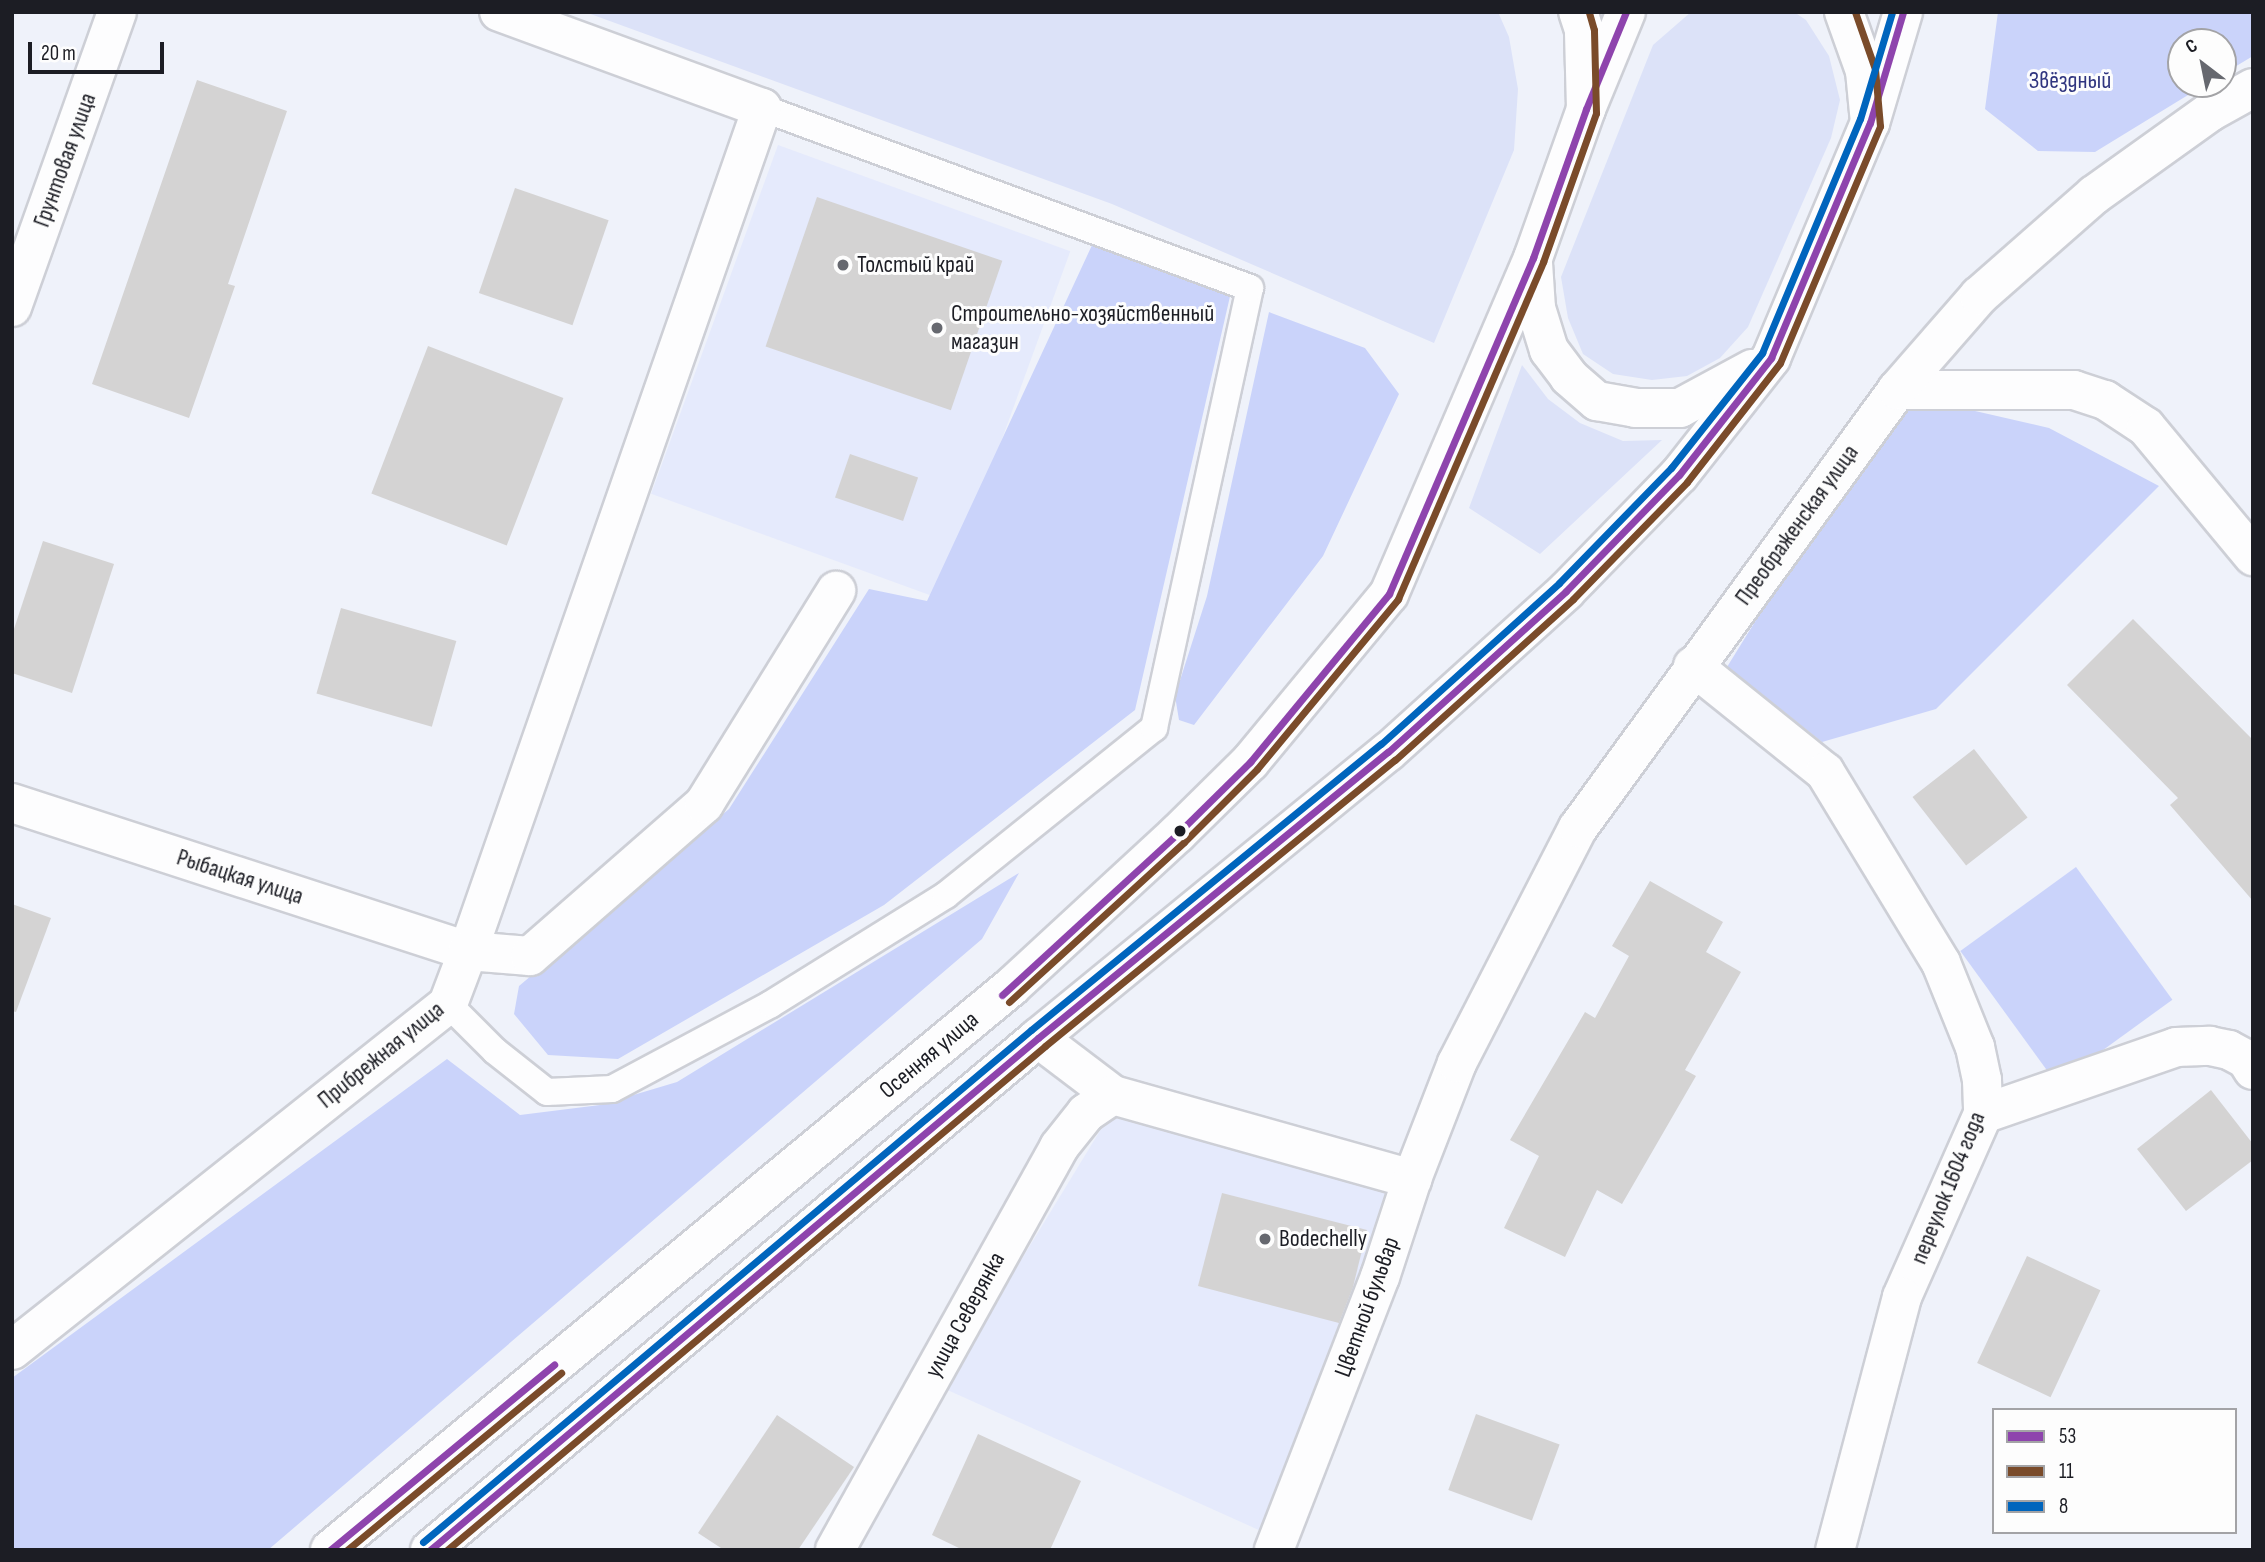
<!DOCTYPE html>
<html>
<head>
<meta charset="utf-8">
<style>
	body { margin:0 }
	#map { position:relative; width:2265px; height:1562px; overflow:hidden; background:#eff2fa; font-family:"Sofia Sans Condensed",sans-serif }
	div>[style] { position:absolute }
	.built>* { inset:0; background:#e5eafc; transform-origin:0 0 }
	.green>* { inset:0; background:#dce2f8 }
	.forest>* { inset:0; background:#cad3fa; transform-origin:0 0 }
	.building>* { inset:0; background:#d4d3d3; transform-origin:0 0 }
	.roads { filter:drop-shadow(2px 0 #cdcfd6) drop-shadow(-2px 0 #cdcfd6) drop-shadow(0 2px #cdcfd6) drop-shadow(0 -2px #cdcfd6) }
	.lane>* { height:26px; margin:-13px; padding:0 13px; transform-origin:13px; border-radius:13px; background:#fdfdfe }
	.street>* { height:38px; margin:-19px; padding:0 19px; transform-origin:19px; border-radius:19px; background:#fdfdfe }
	.secondary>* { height:38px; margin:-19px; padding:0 19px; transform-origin:19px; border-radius:19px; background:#fdfdfe }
	.primary>* { height:38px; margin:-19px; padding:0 19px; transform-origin:19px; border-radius:19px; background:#fdfdfe }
	.bus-1>* { height:7px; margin:-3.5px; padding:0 3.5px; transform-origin:3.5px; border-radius:3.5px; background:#8e44ad }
	.bus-2>* { height:7px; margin:-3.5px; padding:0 3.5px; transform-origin:3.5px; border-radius:3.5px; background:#7a4b2a }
	.bus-3>* { height:7px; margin:-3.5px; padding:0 3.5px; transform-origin:3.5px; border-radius:3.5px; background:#0065bd }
	.dots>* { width:19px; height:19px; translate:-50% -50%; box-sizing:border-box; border:4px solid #fdfdfd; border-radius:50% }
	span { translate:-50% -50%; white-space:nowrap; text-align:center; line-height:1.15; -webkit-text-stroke:6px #fdfdfd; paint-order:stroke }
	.park-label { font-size:24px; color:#30357f }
	.street-label { font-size:24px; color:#1c1d24 }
	.poi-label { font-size:24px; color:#1c1d24 }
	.left { translate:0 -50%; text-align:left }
	.frame { position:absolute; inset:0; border:14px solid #1c1d24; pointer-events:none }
	.legend { position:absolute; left:1992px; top:1408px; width:245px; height:126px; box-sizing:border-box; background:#fdfdfd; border:2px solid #a3a3a6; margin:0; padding:9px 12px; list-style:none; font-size:21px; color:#1c1d24 }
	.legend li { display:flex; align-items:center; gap:14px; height:35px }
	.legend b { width:35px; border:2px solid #a3a3a6 }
	.north { position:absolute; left:2167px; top:28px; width:70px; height:70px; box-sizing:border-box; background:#fdfdfd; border:2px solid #a3a3a6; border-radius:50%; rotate:328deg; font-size:19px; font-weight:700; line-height:28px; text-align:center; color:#1c1d24 }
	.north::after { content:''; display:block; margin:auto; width:24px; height:32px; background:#66686f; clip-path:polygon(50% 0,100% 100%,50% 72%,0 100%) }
	.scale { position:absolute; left:28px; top:42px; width:136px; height:32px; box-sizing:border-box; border:4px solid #1c1d24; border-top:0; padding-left:9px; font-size:21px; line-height:24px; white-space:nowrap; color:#1c1d24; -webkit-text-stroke:5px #fdfdfd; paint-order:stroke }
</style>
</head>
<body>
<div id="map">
	<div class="built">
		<div style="left:778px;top:145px;width:311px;height:371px;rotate:20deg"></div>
		<div style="clip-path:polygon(1109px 1116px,1394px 1194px,1261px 1531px,943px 1388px)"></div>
	</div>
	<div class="green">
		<div style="clip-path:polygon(585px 12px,1498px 12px,1509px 37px,1518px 89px,1514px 150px,1434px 343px,1112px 204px)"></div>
		<div style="clip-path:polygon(1691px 12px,1794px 12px,1806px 20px,1829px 56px,1840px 100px,1831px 138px,1748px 327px,1720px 358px,1687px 376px,1652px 380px,1613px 374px,1583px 354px,1568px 318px,1561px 277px,1653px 45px)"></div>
		<div style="clip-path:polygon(1522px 365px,1548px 399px,1580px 423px,1623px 441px,1662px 440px,1540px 554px,1469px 508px)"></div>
	</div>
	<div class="forest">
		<div style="clip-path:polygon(1998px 12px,2253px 12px,2253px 56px,2223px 74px,2223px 42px,2181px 42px,2181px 84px,2206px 84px,2095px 152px,2038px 151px,1985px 109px)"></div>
		<div style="clip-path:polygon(1093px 243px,1231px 292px,1135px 710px,884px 905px,618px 1059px,548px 1055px,514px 1014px,519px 986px,729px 809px,869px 589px,927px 601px)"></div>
		<div style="clip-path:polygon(1269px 312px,1365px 348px,1399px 394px,1323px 556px,1194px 725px,1179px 720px,1175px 696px,1207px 596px)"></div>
		<div style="clip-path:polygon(1914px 397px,2049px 428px,2159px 486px,1936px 709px,1822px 742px,1727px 667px,1813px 528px)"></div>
		<div style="left:2076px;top:867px;width:164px;height:143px;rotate:54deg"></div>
		<div style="clip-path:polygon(1019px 873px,982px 939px,268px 1550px,12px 1550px,12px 1378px,447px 1059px,520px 1115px,600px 1105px,677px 1082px)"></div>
	</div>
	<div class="building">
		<div style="clip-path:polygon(197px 80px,287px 111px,228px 284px,235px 286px,189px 418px,92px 384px)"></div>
		<div style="left:515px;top:188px;width:99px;height:111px;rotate:19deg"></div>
		<div style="left:817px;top:197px;width:196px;height:158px;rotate:19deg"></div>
		<div style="left:428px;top:346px;width:145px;height:158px;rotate:21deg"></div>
		<div style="left:850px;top:454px;width:72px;height:46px;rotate:19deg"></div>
		<div style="clip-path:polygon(43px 541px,114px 564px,72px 693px,12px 673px,12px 635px)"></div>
		<div style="left:341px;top:608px;width:120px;height:89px;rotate:16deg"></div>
		<div style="clip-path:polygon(2133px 619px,2253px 740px,2253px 901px,2170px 805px,2178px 798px,2067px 685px)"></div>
		<div style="left:1974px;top:749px;width:87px;height:78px;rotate:52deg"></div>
		<div style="clip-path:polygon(1650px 881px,1723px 922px,1706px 952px,1741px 972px,1685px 1070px,1696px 1076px,1622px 1204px,1597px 1190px,1565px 1257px,1504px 1228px,1539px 1156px,1510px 1140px,1585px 1012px,1595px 1018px,1629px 956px,1612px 946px)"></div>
		<div style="clip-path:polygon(12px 904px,51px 918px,16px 1012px,12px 1011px)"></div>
		<div style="clip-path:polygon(2211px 1090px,2253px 1144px,2253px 1160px,2186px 1211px,2137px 1149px)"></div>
		<div style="clip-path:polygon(1222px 1193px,1367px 1230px,1353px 1287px,1339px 1323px,1198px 1286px)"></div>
		<div style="left:2027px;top:1256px;width:81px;height:118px;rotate:25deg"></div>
		<div style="left:1476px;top:1414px;width:89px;height:81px;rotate:20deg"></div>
		<div style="clip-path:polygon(777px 1415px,854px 1467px,798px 1550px,724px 1550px,698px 1533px)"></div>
		<div style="clip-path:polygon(978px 1434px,1081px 1481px,1050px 1550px,963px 1550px,932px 1535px)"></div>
	</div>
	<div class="roads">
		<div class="lane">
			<div style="left:448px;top:1004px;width:66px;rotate:45deg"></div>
			<div style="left:495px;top:1051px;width:66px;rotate:38.3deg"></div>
			<div style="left:547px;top:1092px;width:65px;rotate:-2.6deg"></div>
			<div style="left:612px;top:1089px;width:180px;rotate:-28.1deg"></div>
			<div style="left:771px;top:1004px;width:206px;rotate:-31.9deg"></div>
			<div style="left:946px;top:895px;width:267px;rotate:-38.8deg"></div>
			<div style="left:1154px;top:728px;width:450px;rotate:-77.7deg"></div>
			<div style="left:1250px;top:288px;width:520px;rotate:-159.75deg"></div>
		</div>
		<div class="street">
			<div style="left:12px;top:307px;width:313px;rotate:-70.4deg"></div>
			<div style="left:1897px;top:390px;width:177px"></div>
			<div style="left:2074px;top:390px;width:33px;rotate:18deg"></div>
			<div style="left:2105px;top:400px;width:49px;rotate:33.4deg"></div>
			<div style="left:2146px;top:427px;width:168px;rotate:50.3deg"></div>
			<div style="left:1693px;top:666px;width:169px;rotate:38.8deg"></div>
			<div style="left:1825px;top:772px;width:223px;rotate:58.7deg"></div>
			<div style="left:1941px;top:963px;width:91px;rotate:68deg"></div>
			<div style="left:1975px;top:1047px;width:34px;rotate:78deg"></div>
			<div style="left:1982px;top:1080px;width:34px;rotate:88deg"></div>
			<div style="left:1983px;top:1114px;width:200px;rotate:113.9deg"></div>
			<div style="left:1902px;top:1297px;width:262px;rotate:104.8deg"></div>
			<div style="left:12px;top:803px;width:479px;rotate:18deg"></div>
			<div style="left:468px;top:951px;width:893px;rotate:-70.77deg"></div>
			<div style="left:762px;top:108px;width:280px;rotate:-159.9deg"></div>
			<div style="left:1038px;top:1038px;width:94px;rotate:37.2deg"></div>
			<div style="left:1113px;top:1095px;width:311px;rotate:15.7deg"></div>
			<div style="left:1983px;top:1114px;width:204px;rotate:-19.1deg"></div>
			<div style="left:2176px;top:1047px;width:34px;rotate:-2deg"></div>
			<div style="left:2210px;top:1046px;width:19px;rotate:12deg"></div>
			<div style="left:2229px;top:1050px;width:19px;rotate:28deg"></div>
			<div style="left:2246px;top:1059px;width:13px;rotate:58deg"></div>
			<div style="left:12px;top:1350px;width:557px;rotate:-38.43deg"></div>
			<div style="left:448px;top:1004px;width:57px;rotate:-69.3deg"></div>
			<div style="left:468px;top:951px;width:62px;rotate:4.6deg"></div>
			<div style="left:530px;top:956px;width:231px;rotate:-41.1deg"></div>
			<div style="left:704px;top:804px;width:251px;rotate:-58.2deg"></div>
			<div style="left:835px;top:1550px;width:461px;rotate:-60.9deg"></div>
			<div style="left:1059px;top:1147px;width:43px;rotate:-51.5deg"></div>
			<div style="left:1086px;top:1113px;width:32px;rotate:-34deg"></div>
			<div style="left:1274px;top:1550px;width:293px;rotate:-68.8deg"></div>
			<div style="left:1380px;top:1277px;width:103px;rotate:-71.9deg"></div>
			<div style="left:1412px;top:1179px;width:124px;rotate:-68.8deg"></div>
			<div style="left:1457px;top:1063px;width:264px;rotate:-62.8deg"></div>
			<div style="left:1578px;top:828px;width:542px;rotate:-53.93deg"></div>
			<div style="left:1897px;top:390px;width:125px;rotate:-48.9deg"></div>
			<div style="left:1979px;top:296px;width:153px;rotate:-41.3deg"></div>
			<div style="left:2094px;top:195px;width:143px;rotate:-35.6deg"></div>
			<div style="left:2210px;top:112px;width:49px;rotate:-29.2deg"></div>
		</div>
		<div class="secondary">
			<div style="left:1586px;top:109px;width:105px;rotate:-67.6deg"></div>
			<div style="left:1870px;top:123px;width:116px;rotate:-73.4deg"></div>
		</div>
		<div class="primary">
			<div style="left:1533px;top:263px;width:45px;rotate:86.2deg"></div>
			<div style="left:1536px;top:308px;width:44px;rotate:72.8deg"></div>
			<div style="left:1549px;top:350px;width:34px;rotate:53deg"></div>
			<div style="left:1569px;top:377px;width:37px;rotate:41deg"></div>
			<div style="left:1597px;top:401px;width:39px;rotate:10deg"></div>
			<div style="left:1635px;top:408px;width:45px"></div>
			<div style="left:1680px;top:408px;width:82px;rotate:-28.4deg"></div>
			<div style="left:330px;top:1550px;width:884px;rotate:-39.58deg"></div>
			<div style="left:1011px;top:987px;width:226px;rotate:-42.7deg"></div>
			<div style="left:1177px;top:834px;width:103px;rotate:-44.6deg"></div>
			<div style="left:1250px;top:762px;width:218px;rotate:-50.4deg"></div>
			<div style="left:1389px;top:594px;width:366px;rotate:-66.8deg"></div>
			<div style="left:1533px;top:258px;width:158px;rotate:-70.4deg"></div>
			<div style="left:1586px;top:109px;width:79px;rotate:-91.5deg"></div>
			<div style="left:1584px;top:30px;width:19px;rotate:-108deg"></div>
			<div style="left:430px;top:1550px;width:795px;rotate:-40.1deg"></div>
			<div style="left:1038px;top:1038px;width:452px;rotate:-39.3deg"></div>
			<div style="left:1388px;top:752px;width:240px;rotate:-42.1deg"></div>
			<div style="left:1566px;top:591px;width:162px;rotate:-45.8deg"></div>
			<div style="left:1679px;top:475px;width:149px;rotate:-51.8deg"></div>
			<div style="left:1771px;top:358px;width:255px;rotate:-67.2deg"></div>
			<div style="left:1870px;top:123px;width:52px;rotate:-95.5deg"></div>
			<div style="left:1865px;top:71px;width:63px;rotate:-109.6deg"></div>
		</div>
	</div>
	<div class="bus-1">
		<div style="left:1002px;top:995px;width:238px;rotate:-42.6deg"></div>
		<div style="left:1177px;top:834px;width:103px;rotate:-44.6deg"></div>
		<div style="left:1250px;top:762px;width:218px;rotate:-50.4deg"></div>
		<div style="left:1389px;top:594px;width:366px;rotate:-66.8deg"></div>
		<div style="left:1533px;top:258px;width:158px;rotate:-70.4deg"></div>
		<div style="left:1586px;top:109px;width:105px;rotate:-67.6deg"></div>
		<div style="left:330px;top:1550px;width:291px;rotate:-39.6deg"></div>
		<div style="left:430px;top:1550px;width:795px;rotate:-40.1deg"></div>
		<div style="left:1038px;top:1038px;width:452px;rotate:-39.3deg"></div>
		<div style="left:1388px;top:752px;width:240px;rotate:-42.1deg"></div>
		<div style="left:1566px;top:591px;width:162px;rotate:-45.8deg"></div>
		<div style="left:1679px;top:475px;width:149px;rotate:-51.8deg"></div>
		<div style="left:1771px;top:358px;width:255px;rotate:-67.2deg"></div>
		<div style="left:1870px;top:123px;width:116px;rotate:-73.4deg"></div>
	</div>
	<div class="bus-2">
		<div style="left:1009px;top:1002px;width:237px;rotate:-42.4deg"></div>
		<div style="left:1184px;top:842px;width:103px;rotate:-45deg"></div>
		<div style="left:1257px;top:769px;width:221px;rotate:-50.3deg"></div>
		<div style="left:1398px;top:599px;width:367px;rotate:-66.7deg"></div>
		<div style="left:1543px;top:262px;width:158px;rotate:-70.4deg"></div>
		<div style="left:1596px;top:113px;width:83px;rotate:-91.4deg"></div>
		<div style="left:1594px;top:30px;width:19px;rotate:-106deg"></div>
		<div style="left:347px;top:1550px;width:278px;rotate:-39.6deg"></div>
		<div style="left:447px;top:1550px;width:782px;rotate:-40.12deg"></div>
		<div style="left:1045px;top:1046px;width:452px;rotate:-39.3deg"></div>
		<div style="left:1395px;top:760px;width:240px;rotate:-42.1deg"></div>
		<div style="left:1573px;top:599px;width:163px;rotate:-45.7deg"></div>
		<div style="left:1687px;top:482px;width:151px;rotate:-52deg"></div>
		<div style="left:1780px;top:363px;width:257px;rotate:-67.1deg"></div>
		<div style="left:1880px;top:126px;width:57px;rotate:-95deg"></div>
		<div style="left:1875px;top:69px;width:60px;rotate:-109.3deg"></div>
	</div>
	<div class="bus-3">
		<div style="left:423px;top:1542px;width:795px;rotate:-40.1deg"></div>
		<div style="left:1031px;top:1030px;width:452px;rotate:-39.3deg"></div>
		<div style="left:1381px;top:744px;width:240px;rotate:-42.1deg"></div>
		<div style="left:1559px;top:583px;width:161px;rotate:-45.8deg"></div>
		<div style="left:1671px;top:468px;width:147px;rotate:-51.6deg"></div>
		<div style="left:1762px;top:353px;width:254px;rotate:-67.3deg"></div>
		<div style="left:1860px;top:119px;width:112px;rotate:-73.3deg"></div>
	</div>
	<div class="dots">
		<div style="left:843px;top:265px;background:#66686f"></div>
		<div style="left:937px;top:328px;background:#66686f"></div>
		<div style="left:1180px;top:831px;background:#1c1d24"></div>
		<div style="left:1265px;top:1239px;background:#66686f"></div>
	</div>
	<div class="park-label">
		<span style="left:2070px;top:81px">Звёздный</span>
	</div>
	<div class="street-label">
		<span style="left:65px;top:160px;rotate:-70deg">Грунтовая улица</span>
		<span style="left:1797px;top:525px;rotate:-54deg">Преображенская улица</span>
		<span style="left:240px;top:877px;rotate:18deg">Рыбацкая улица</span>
		<span style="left:381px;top:1055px;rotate:-39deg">Прибрежная улица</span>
		<span style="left:929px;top:1055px;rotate:-40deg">Осенняя улица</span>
		<span style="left:1948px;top:1188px;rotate:-68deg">переулок 1604 года</span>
		<span style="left:1367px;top:1307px;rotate:-70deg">Цветной бульвар</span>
		<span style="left:965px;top:1315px;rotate:-61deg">улица Северянка</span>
	</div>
	<div class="poi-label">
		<span class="left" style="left:857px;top:265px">Толстый край</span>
		<span class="left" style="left:951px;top:328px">Строительно-хозяйственный<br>магазин</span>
		<span class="left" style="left:1279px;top:1239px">Bodechelly</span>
	</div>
	<div class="frame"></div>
	<ul class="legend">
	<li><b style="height:9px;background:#8e44ad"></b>53</li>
	<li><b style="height:9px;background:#7a4b2a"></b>11</li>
	<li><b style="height:9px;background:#0065bd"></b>8</li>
	</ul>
	<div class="north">С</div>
	<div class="scale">20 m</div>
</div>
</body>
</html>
